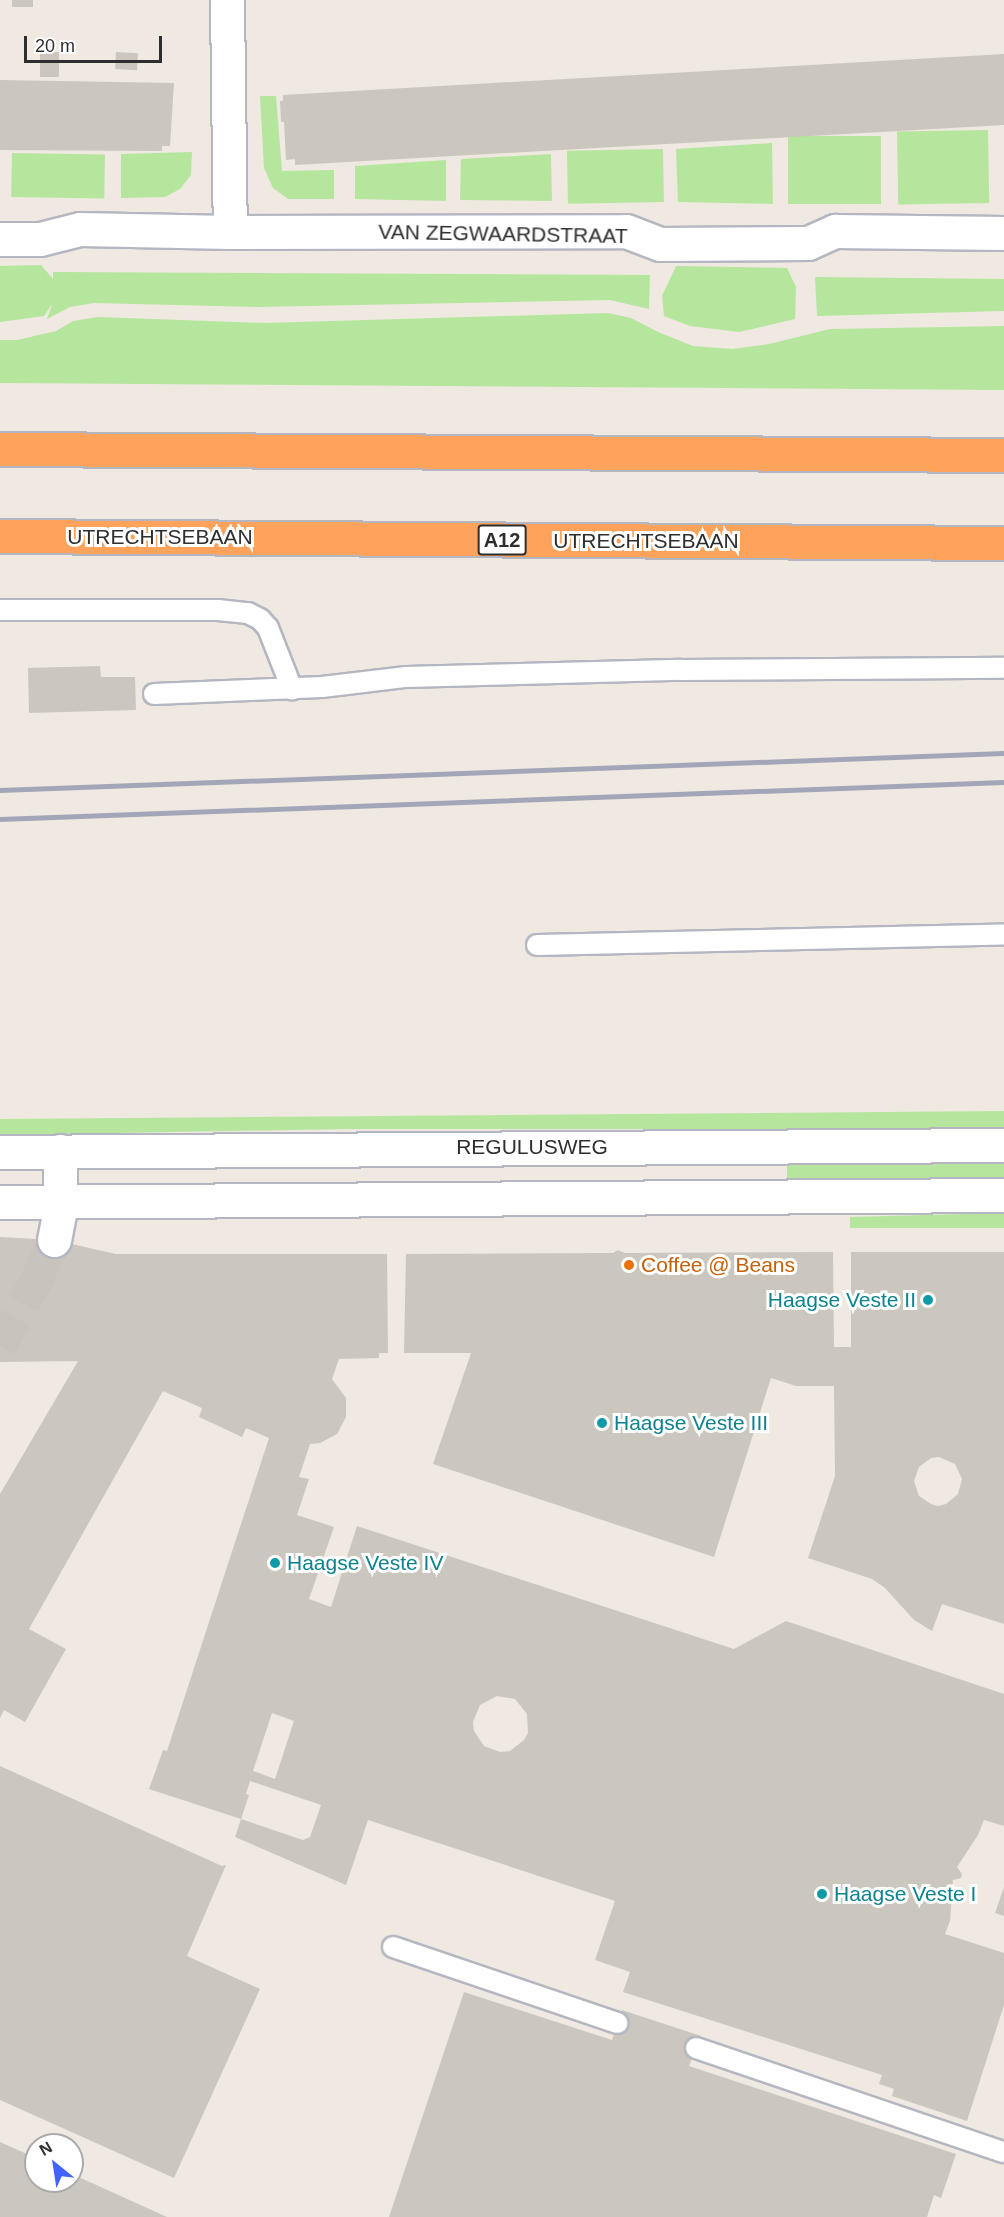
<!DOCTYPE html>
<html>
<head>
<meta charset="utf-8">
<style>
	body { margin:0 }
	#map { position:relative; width:1004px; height:2217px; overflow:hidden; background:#efe9e1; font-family:Arial,sans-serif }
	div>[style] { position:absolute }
	.green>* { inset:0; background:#b6e59e; transform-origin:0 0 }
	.building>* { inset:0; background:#cbc7bf; transform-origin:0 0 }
	.secondary-tunnel>* { height:33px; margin-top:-16.5px; transform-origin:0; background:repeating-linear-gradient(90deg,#c8c4bd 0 33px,transparent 0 49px) }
	.roads { filter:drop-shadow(2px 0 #b4b7c1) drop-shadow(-2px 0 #b4b7c1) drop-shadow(0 2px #b4b7c1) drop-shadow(0 -2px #b4b7c1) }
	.lane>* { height:20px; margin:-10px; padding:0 10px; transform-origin:10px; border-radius:10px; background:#fff }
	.street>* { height:33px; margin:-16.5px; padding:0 16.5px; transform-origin:16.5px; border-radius:16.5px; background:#fff }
	.secondary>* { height:33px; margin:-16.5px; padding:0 16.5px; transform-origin:16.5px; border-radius:16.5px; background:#fff }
	.highway>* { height:33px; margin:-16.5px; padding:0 16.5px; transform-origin:16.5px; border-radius:16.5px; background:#ffa35c }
	.rail>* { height:4.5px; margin:-2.25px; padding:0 2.25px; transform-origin:2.25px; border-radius:2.25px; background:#a3a6b8 }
	.dots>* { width:16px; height:16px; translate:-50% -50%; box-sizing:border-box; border:3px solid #fff; border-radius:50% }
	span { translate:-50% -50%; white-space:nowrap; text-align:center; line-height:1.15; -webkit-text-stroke:6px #fff; paint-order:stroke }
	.shield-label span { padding:2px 4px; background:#fff; border:2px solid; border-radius:4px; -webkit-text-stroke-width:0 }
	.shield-label { font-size:20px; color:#2e2e2e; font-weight:700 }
	.street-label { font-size:21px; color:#2e2e2e }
	.food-label { font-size:21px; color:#c56008 }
	.left { translate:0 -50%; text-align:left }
	.culture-label { font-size:21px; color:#0d838f }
	.right { translate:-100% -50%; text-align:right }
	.north { position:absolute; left:24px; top:2133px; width:60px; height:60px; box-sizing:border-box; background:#fff; border:2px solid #ababab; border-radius:50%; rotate:330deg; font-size:16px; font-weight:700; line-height:24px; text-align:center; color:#2e2e2e }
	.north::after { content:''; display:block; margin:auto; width:21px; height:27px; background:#4264fb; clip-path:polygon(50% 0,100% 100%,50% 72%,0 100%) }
	.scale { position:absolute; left:24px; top:36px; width:138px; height:27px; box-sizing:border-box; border:3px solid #2e2e2e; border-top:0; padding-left:8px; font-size:18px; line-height:21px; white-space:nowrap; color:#2e2e2e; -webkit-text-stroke:4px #fff; paint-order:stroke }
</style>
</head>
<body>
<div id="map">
	<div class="green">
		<div style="clip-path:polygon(260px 96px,276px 96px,282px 171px,334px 170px,334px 199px,288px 199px,273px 188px,264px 168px)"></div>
		<div style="left:988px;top:130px;width:73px;height:91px;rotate:89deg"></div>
		<div style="left:881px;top:136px;width:68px;height:93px;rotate:90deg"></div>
		<div style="clip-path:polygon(772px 143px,773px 204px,678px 202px,676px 149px)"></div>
		<div style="left:663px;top:149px;width:53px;height:96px;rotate:89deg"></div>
		<div style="clip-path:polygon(192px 152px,191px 175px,180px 189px,165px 197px,121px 198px,121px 154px)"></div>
		<div style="left:12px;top:153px;width:93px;height:44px;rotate:1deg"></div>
		<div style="clip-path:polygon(551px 154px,552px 201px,460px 200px,461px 159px)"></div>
		<div style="clip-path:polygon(446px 160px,446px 201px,355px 199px,355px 166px)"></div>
		<div style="clip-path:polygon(41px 265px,53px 279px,53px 272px,650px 275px,649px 309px,610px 300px,258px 307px,94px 303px,70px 307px,47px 319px,52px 304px,44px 316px,0 322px,0 266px)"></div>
		<div style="clip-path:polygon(676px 266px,787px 268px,796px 287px,795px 319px,739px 332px,690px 326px,664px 316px,662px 296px)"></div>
		<div style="clip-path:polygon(815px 277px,1004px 279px,1004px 311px,817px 316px)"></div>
		<div style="clip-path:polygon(608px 313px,631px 318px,658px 332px,693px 346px,732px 349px,769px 344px,830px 329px,1004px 326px,1004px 390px,0 383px,0 340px,17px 340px,56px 331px,73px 321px,98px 317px,265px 323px)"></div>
		<div style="clip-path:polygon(1004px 1111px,1004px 1129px,350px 1129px,0 1135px,0 1119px)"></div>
		<div style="left:787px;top:1164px;width:217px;height:16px"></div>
		<div style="clip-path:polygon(1004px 1213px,1004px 1228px,850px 1228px,850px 1217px)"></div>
	</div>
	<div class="building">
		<div style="left:12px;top:0;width:21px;height:7px"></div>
		<div style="left:40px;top:52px;width:19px;height:25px"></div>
		<div style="left:116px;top:52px;width:22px;height:17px;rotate:3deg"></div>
		<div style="clip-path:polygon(1004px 54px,1004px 125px,295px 165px,295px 159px,286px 160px,284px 122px,281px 122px,280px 101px,283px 101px,283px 95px)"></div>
		<div style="clip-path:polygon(0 80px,174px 83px,170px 146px,162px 146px,162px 151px,0 150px)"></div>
		<div style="clip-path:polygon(100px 666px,101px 677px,135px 677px,136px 710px,29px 713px,28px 668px)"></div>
		<div style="clip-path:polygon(evenodd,0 1237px,54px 1240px,116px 1254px,387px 1254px,388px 1353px,379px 1353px,379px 1358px,339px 1359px,332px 1379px,346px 1398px,346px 1417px,337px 1434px,320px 1443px,310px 1444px,299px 1477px,309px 1479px,297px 1515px,334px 1527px,309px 1599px,331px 1607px,357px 1526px,734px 1649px,786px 1621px,1004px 1694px,1004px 1826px,984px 1820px,978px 1835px,957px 1867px,962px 1874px,961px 1878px,953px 1880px,950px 1921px,945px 1934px,1004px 1953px,1004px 2005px,967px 2121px,892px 2096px,894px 2089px,879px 2084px,882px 2075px,623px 1992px,630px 1972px,595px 1960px,615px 1901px,368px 1820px,346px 1885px,235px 1837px,241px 1819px,303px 1840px,310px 1837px,321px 1805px,250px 1781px,246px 1794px,249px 1795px,241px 1819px,149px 1789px,163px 1750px,167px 1751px,269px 1438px,246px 1428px,242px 1437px,199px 1417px,202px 1408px,163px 1391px,29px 1629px,66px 1649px,25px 1722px,4px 1710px,0 1718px,0 1494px,78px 1361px,0 1362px,0 1237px,497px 1696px,515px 1699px,527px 1714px,528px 1733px,524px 1740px,510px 1751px,500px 1752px,484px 1746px,474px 1731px,473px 1722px,480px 1705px,497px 1696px,0 1237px,272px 1713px,294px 1721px,275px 1779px,253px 1771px,272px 1713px)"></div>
		<div style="clip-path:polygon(evenodd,618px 1250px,625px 1253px,833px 1252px,834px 1347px,851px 1347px,851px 1252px,1004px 1252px,1004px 1624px,942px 1604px,932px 1631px,914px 1620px,885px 1588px,872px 1579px,808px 1558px,835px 1476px,834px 1386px,796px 1386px,771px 1378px,714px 1557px,433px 1464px,471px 1353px,404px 1353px,406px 1254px,613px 1253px,618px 1250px,939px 1457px,955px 1464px,962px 1479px,958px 1494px,946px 1504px,938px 1506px,931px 1504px,919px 1496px,914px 1481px,919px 1467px,931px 1458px,939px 1457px)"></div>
		<div style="clip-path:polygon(0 1766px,222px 1866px,226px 1865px,187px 1956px,260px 1989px,174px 2178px,0 2100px)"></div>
		<div style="clip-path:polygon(1004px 1887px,1004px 1916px,995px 1913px)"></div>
		<div style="clip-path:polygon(464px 1992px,612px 2040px,622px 2010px,701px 2036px,689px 2066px,956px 2154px,941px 2198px,934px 2195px,927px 2217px,389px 2217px)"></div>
		<div style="clip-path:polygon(0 2142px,36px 2158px,36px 2181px,72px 2181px,72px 2174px,167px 2217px,0 2217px)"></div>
	</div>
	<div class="secondary-tunnel">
		<div style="left:0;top:1346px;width:77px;rotate:-61.1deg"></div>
		<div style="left:37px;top:1279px;width:43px;rotate:-66.4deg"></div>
	</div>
	<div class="roads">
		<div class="lane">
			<div style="left:0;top:610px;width:218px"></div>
			<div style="left:218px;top:610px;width:30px;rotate:6deg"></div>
			<div style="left:248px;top:613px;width:13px;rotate:27deg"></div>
			<div style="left:260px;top:619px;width:12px;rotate:48deg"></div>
			<div style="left:268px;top:628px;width:66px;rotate:68.5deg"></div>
			<div style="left:154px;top:694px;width:168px;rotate:-2.4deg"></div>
			<div style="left:322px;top:687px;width:85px;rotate:-6.8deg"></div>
			<div style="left:406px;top:677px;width:275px;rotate:-1.5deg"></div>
			<div style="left:681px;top:670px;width:323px;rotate:-0.4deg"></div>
			<div style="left:537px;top:945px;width:467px;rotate:-1.3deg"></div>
			<div style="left:393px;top:1947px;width:237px;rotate:18.7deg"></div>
			<div style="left:696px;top:2048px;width:325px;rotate:18.7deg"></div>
		</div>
		<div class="street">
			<div style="left:227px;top:0;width:232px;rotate:89.3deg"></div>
			<div style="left:0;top:239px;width:40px"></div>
			<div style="left:40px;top:239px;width:41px;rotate:-14deg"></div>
			<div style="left:80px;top:229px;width:150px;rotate:1.1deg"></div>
			<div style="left:230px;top:232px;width:396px;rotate:-0.1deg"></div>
			<div style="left:626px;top:231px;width:36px;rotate:21deg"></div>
			<div style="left:660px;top:244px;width:148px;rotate:-0.4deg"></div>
			<div style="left:808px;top:243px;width:30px;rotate:-24deg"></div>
			<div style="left:835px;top:231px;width:169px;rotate:0.7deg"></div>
		</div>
		<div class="secondary">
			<div style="left:0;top:1152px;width:1004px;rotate:-0.4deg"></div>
			<div style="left:0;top:1202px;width:1004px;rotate:-0.4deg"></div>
			<div style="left:54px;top:1240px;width:32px;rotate:-79deg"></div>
			<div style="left:60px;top:1209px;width:58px;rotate:-90deg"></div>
		</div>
		<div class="highway">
			<div style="left:0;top:449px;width:1004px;rotate:0.34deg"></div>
			<div style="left:0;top:536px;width:1004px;rotate:0.4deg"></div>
		</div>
	</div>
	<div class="rail">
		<div style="left:0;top:790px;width:1005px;rotate:-2.11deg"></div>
		<div style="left:0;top:819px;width:1005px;rotate:-2.11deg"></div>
	</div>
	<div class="dots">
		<div style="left:629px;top:1265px;background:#e8710a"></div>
		<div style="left:928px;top:1300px;background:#0f9aa8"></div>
		<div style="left:602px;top:1423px;background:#0f9aa8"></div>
		<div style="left:275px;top:1563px;background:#0f9aa8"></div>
		<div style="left:822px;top:1894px;background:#0f9aa8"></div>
	</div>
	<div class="shield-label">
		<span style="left:502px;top:540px">A12</span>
	</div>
	<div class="street-label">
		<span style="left:503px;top:234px;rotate:1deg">VAN ZEGWAARDSTRAAT</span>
		<span style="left:160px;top:537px">UTRECHTSEBAAN</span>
		<span style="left:646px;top:541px">UTRECHTSEBAAN</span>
		<span style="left:532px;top:1147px">REGULUSWEG</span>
	</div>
	<div class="food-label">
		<span class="left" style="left:641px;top:1265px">Coffee @ Beans</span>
	</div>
	<div class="culture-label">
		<span class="right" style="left:916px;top:1300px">Haagse Veste II</span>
		<span class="left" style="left:614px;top:1423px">Haagse Veste III</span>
		<span class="left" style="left:287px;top:1563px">Haagse Veste IV</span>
		<span class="left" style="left:834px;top:1894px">Haagse Veste I</span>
	</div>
	<div class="north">N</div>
	<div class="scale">20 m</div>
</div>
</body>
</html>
